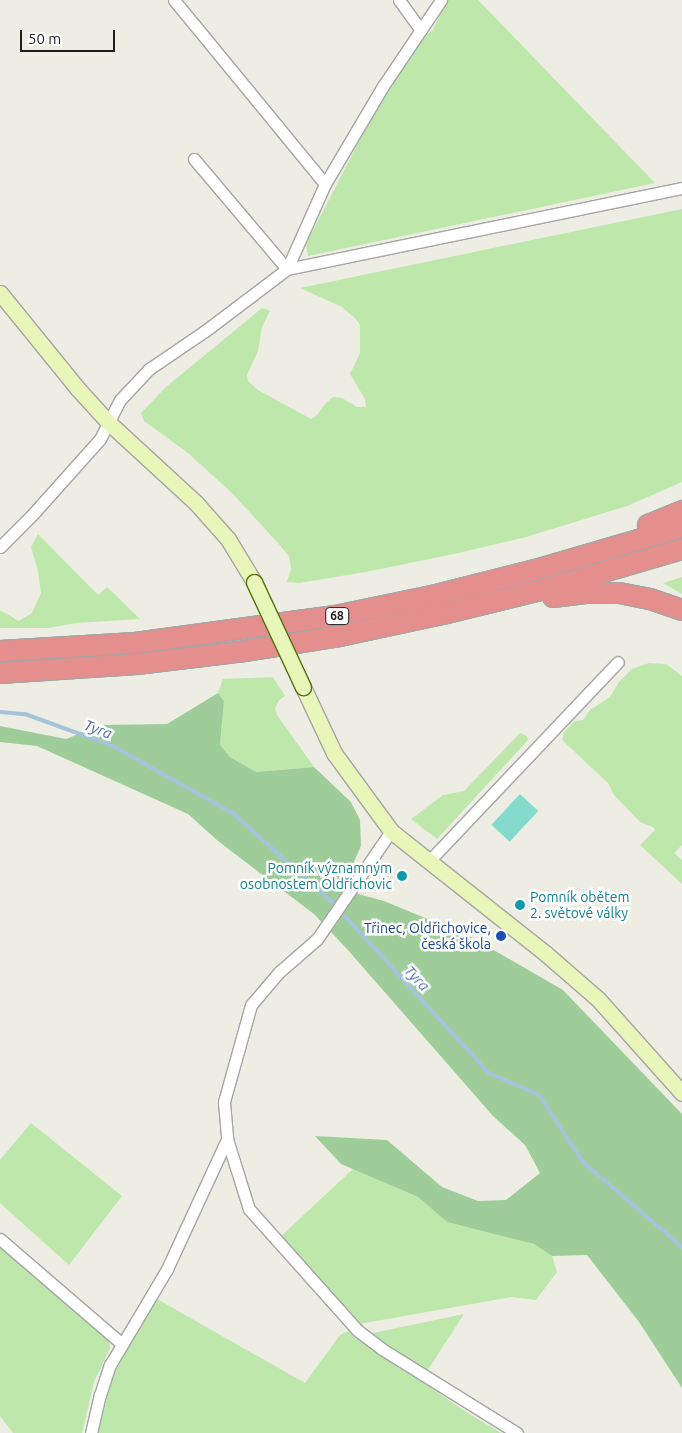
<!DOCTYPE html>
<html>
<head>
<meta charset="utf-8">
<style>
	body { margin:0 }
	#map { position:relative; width:682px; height:1433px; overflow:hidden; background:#eeede4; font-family:Ubuntu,sans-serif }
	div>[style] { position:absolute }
	.grass>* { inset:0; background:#bde7ab }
	.forest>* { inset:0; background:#9ecd9a }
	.pitch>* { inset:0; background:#84dbcb; transform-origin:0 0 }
	.stream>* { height:4px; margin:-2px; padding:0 2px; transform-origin:2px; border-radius:2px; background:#a5c4db }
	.roads { filter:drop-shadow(1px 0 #a5a5a5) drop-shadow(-1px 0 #a5a5a5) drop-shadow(0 1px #a5a5a5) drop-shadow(0 -1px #a5a5a5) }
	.street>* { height:11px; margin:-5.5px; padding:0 5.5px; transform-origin:5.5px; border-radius:5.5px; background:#fff }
	.secondary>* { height:15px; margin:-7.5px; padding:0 7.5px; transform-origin:7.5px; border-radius:7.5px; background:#e8f7b9 }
	.highway>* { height:20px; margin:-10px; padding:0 10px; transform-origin:10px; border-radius:10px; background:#e48e8d }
	.bridges { filter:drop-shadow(1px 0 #517108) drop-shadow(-1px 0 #517108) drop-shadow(0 1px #517108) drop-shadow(0 -1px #517108) }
	.secondary-bridge>* { height:15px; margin:-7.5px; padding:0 7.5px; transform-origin:7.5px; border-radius:7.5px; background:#e8f7b9 }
	.dots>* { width:14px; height:14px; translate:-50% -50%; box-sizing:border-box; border:2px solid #fff; border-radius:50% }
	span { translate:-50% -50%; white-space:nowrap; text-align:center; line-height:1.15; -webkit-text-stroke:5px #fff; paint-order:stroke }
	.shield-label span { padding:1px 4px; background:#fff; border:1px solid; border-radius:4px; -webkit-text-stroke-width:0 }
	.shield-label { font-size:12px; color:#1e1e1e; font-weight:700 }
	.culture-label { font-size:14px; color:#0d838f }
	.right { translate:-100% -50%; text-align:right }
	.left { translate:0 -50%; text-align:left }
	.transit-label { font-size:14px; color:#164399 }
	.water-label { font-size:15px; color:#4d69aa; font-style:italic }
	.scale { position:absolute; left:20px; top:30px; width:95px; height:22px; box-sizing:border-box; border:2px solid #1e1e1e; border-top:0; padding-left:6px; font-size:15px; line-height:18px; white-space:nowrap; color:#1e1e1e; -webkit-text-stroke:4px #fff; paint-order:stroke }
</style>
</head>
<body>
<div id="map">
	<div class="grass">
		<div style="clip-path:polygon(447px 0,478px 0,655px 183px,308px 256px,306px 244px,385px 91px,422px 39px,433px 30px)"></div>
		<div style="clip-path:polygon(682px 209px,682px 482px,627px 506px,526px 537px,463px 552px,371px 571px,299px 583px,287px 582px,291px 569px,289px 556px,278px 543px,232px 493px,188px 453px,144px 421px,141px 413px,166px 387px,262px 308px,270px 311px,262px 327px,258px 351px,247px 375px,248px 381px,258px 390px,311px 419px,316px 416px,326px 403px,333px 397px,342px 398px,357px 407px,366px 407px,365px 399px,350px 374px,360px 353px,360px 325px,355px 318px,342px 307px,300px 288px)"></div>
		<div style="clip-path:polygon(38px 534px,98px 595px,107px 587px,140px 619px,76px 623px,48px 628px,0 628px,0 610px,19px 621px,32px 613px,41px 593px,38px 571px,31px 547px)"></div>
		<div style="clip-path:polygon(682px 577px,682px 594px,663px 583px)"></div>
		<div style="clip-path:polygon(649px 663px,666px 664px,682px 676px,682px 845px,674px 853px,682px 860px,682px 884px,640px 845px,655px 830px,653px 827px,640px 822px,614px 795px,608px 783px,562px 740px,564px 732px,575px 721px,583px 720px,590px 710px,610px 697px,619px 682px,632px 669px)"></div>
		<div style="clip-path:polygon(273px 677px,285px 696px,279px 700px,275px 709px,277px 715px,314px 767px,255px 772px,230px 757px,220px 745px,224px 701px,218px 693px,223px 679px)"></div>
		<div style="clip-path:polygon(520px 733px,527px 736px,528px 740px,437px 839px,411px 819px,443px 795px,464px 791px)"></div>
		<div style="clip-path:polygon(31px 1123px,122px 1196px,69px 1265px,0 1203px,0 1160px)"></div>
		<div style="clip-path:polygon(353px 1169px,418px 1197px,447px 1222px,534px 1244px,552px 1256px,557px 1272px,536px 1300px,511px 1297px,359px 1324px,279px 1238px)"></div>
		<div style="clip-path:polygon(0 1243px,109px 1341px,110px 1348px,94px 1382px,82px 1433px,13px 1433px,0 1416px)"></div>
		<div style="clip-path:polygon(157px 1299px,305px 1383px,340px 1335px,349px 1331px,463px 1410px,501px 1433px,98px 1433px,112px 1378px,134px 1334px)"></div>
		<div style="clip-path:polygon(464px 1314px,427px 1371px,377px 1339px,373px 1333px)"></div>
	</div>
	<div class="forest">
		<div style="clip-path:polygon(218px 693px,224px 701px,220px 745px,230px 757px,256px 772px,314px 767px,351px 802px,360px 820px,361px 846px,344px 884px,358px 894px,384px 901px,471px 937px,563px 990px,682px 1114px,682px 1388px,639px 1322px,587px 1255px,552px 1256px,534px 1244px,447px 1222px,418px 1197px,341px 1164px,315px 1136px,387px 1140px,442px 1187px,478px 1201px,506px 1200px,540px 1173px,525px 1145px,493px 1116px,347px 949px,314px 914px,218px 841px,188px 814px,37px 746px,0 742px,0 726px,66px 739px,101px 725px,167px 724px)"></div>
	</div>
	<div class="pitch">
		<div style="left:520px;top:794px;width:25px;height:42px;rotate:43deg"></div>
	</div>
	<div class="stream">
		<div style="left:0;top:712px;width:25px;rotate:5deg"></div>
		<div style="left:25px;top:714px;width:94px;rotate:20deg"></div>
		<div style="left:113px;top:746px;width:139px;rotate:29.3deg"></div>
		<div style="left:234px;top:814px;width:133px;rotate:42deg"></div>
		<div style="left:333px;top:903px;width:231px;rotate:47.5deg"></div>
		<div style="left:489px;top:1073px;width:55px;rotate:23.7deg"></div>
		<div style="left:539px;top:1095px;width:80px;rotate:56.7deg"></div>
		<div style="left:583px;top:1162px;width:130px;rotate:40.6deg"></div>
	</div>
	<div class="roads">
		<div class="street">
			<div style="left:174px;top:0;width:238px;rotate:50.6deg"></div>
			<div style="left:399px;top:0;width:37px;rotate:54deg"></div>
			<div style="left:194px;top:159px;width:144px;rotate:49.8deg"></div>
			<div style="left:287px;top:269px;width:93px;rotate:-65.9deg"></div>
			<div style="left:325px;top:184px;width:114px;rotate:-59.4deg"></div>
			<div style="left:383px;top:86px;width:104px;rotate:-56deg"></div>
			<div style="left:0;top:547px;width:45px;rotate:-45deg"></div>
			<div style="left:32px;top:515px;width:102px;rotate:-48.2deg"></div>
			<div style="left:100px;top:439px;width:44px;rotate:-62.9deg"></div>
			<div style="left:120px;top:400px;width:42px;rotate:-46.9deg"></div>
			<div style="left:149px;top:369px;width:68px;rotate:-34.2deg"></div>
			<div style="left:205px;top:331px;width:103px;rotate:-37.1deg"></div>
			<div style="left:287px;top:269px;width:403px;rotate:-11.6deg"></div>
			<div style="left:391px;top:831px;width:131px;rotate:124.4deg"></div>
			<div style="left:317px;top:939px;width:50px;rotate:139deg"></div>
			<div style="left:279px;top:972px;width:43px;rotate:130.3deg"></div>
			<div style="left:251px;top:1005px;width:101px;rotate:105.6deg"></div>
			<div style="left:224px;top:1102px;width:37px;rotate:85deg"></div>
			<div style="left:227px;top:1139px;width:73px;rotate:72.6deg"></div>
			<div style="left:249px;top:1209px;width:162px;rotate:48.2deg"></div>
			<div style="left:357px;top:1330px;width:31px;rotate:37deg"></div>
			<div style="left:382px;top:1349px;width:159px;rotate:31.9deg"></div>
			<div style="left:429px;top:861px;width:274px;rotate:-46.5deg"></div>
			<div style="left:0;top:1239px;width:161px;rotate:40.7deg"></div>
			<div style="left:91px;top:1433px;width:39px;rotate:-77deg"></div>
			<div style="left:100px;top:1395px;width:32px;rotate:-72deg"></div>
			<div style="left:110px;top:1365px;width:112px;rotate:-59.3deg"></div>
			<div style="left:167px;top:1269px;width:143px;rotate:-65.2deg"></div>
		</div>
		<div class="secondary">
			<div style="left:0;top:293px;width:124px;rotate:50.9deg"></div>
			<div style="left:78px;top:389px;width:45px;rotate:47.7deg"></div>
			<div style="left:108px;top:422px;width:120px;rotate:42.6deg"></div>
			<div style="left:196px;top:503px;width:48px;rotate:48.4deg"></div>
			<div style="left:228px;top:539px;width:50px;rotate:58.8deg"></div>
			<div style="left:303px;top:687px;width:73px;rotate:64.8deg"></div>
			<div style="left:334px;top:753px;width:97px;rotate:53.8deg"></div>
			<div style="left:391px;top:831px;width:196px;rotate:38.4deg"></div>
			<div style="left:545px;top:953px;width:70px;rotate:41deg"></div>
			<div style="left:598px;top:999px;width:126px;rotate:48.2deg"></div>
		</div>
		<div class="highway">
			<div style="left:648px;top:525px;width:37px;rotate:-22deg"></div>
			<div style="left:553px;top:597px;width:33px;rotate:-7deg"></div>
			<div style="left:586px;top:593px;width:33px"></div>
			<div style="left:619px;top:593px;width:32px;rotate:11deg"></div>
			<div style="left:650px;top:599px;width:34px;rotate:19deg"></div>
			<div style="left:0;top:651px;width:135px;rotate:-3.4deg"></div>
			<div style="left:135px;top:643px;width:202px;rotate:-7.7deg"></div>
			<div style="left:335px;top:616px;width:103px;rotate:-11.7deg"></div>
			<div style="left:436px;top:595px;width:102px;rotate:-14.2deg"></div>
			<div style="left:535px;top:570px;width:153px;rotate:-16.3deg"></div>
			<div style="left:0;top:673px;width:137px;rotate:-3.8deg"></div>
			<div style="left:137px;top:664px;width:102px;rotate:-6.8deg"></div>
			<div style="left:238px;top:652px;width:103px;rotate:-8.9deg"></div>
			<div style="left:340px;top:636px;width:105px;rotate:-12.1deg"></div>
			<div style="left:443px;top:614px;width:105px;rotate:-13.8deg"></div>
			<div style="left:545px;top:589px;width:143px;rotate:-16.3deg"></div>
		</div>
	</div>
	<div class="bridges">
		<div class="secondary-bridge">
			<div style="left:254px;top:582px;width:116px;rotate:65deg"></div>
		</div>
	</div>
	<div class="dots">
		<div style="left:402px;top:876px;background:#0f9aa8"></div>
		<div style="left:520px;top:905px;background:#0f9aa8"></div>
		<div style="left:501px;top:936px;background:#1a4fb4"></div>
	</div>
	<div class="shield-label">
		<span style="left:337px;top:616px">68</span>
	</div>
	<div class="culture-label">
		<span class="right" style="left:392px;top:876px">Pomník významným<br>osobnostem Oldřichovic</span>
		<span class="left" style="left:530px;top:905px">Pomník obětem<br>2. světové války</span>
	</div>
	<div class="transit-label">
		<span class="right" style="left:491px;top:936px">Třinec, Oldřichovice,<br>česká škola</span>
	</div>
	<div class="water-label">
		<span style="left:98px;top:729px;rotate:20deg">Tyra</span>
		<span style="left:417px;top:978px;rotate:47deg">Tyra</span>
	</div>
	<div class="scale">50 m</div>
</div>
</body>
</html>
